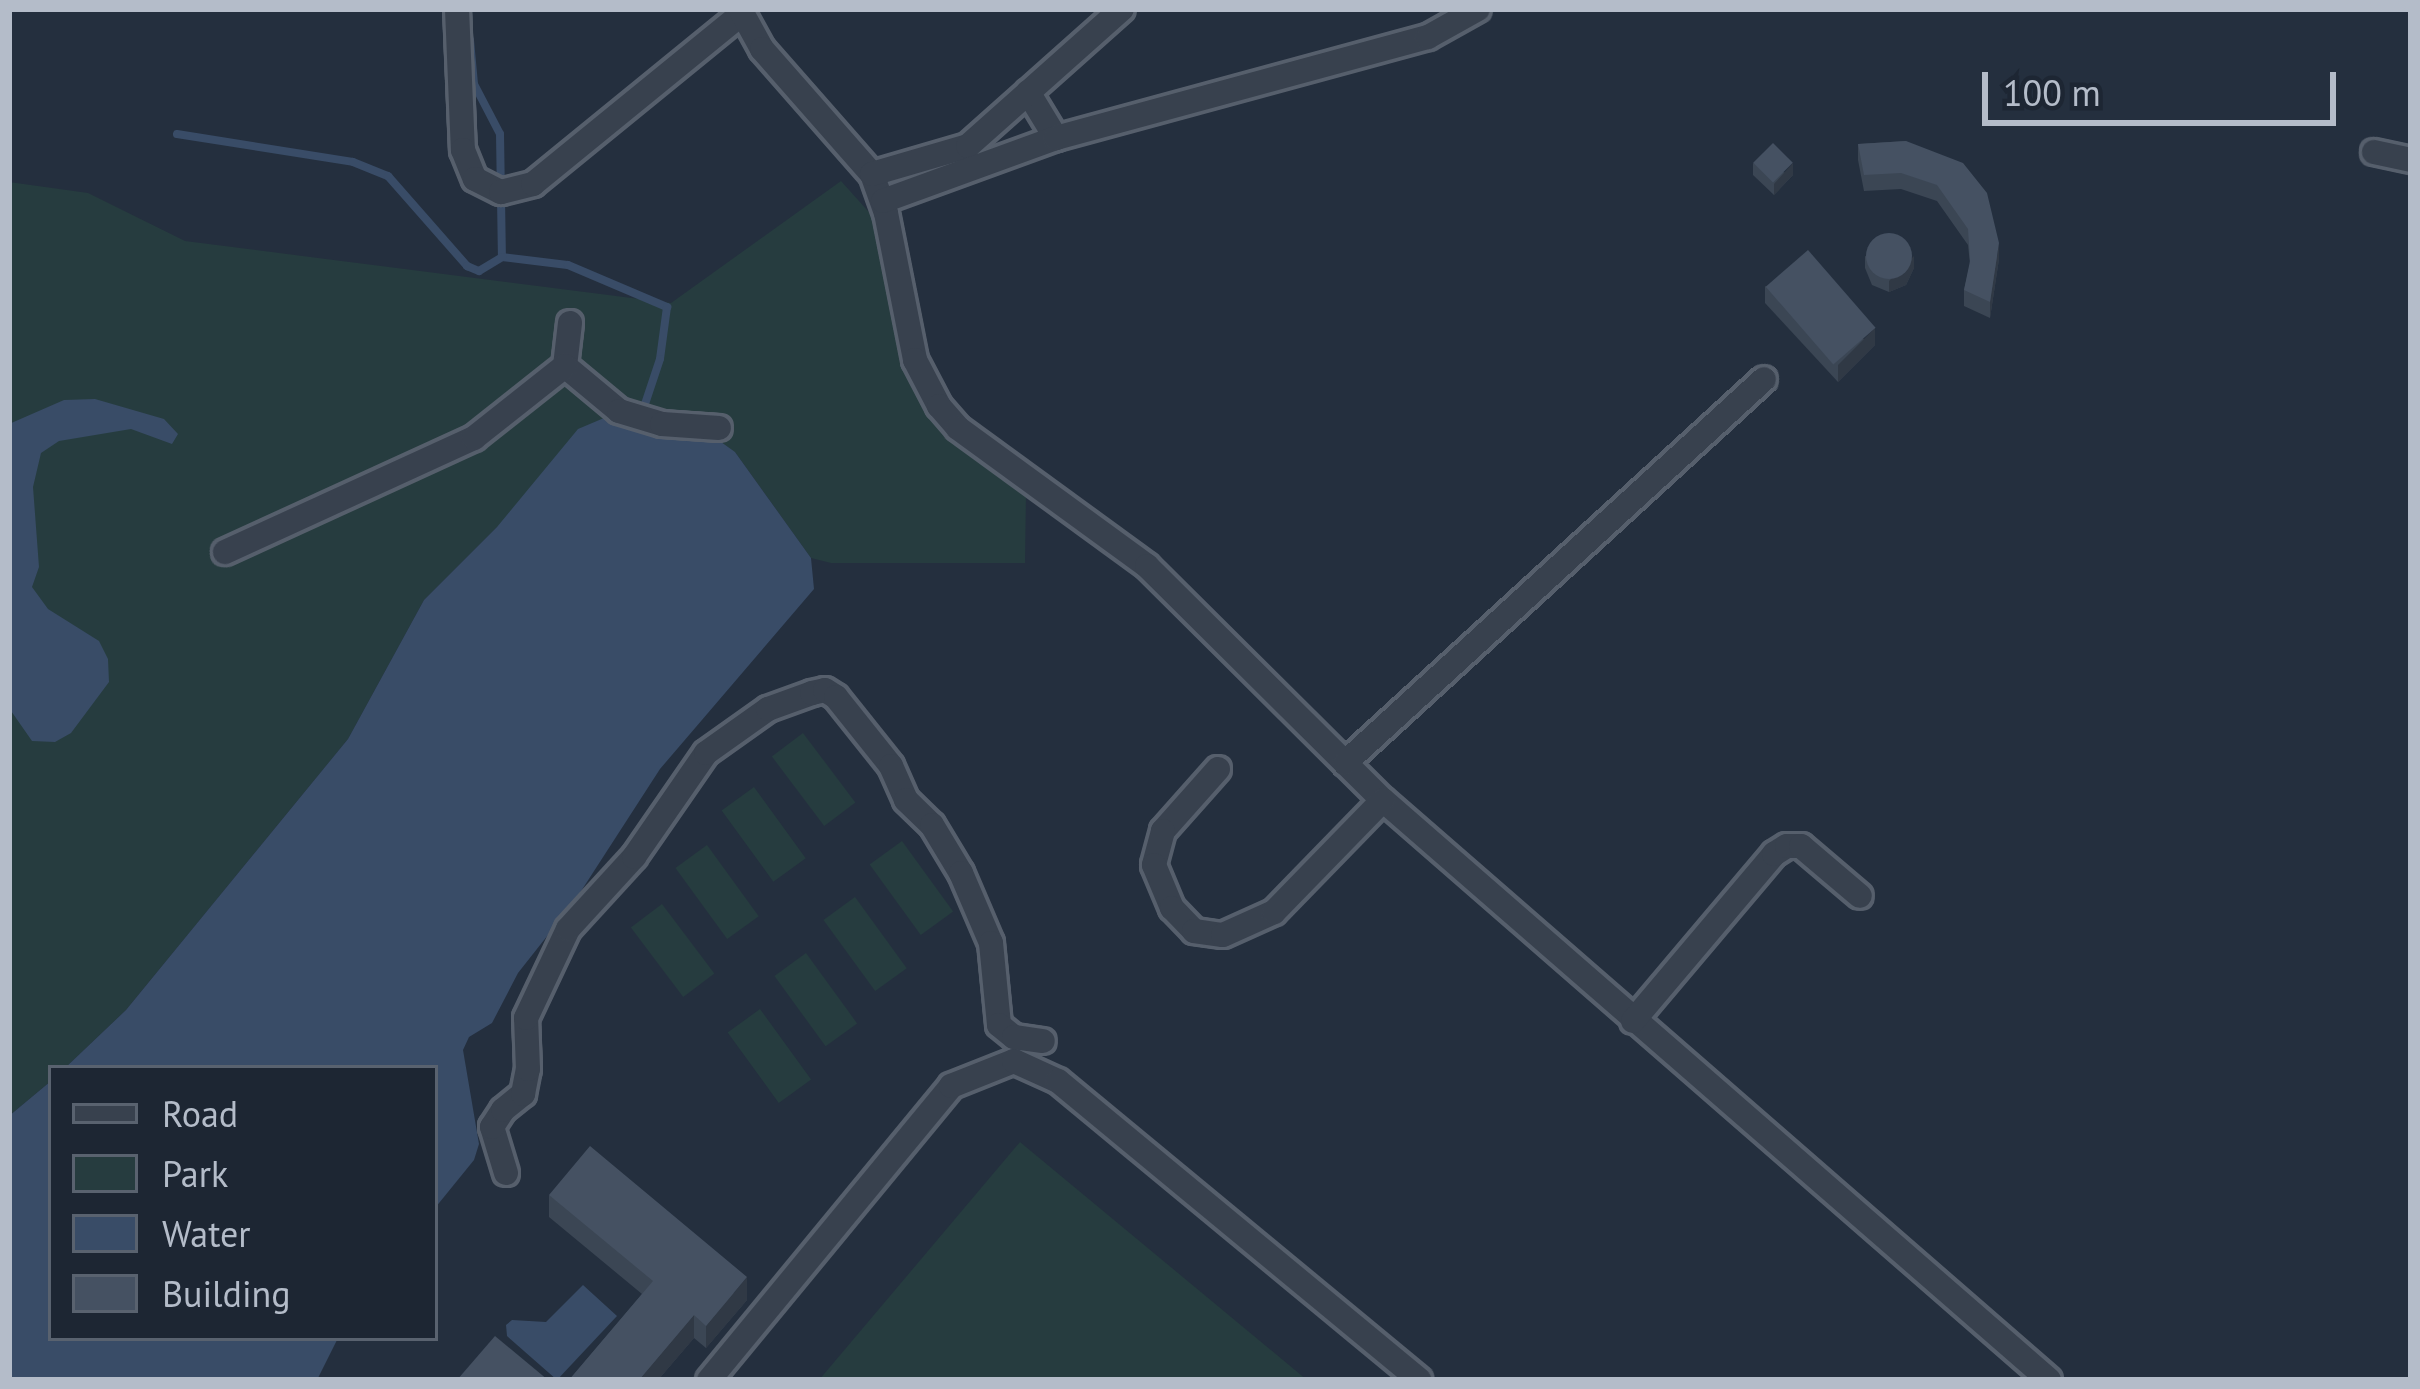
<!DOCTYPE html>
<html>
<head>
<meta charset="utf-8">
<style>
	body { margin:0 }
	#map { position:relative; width:2420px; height:1389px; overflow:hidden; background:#242f3e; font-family:"PT Sans",sans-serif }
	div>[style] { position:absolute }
	.green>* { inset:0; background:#263c3f; transform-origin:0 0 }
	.water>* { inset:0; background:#394c67 }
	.stream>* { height:8px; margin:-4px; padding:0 4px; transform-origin:4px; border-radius:4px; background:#394c67 }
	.roads { filter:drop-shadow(3px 0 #565f6c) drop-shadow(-3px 0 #565f6c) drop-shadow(0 3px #565f6c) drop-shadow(0 -3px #565f6c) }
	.minor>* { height:24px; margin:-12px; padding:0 12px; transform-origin:12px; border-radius:12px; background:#38414e }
	.wall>* { inset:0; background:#3b4654 }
	.shaded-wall>* { inset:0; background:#303945 }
	.building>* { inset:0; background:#455162; transform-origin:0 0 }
	.round { border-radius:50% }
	span { translate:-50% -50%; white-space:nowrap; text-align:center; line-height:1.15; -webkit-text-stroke:12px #1d2633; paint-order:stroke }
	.frame { position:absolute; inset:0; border:12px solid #b4bcc9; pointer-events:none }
	.legend { position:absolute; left:48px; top:1065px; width:390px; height:276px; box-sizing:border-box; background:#1d2633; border:3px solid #59626f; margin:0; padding:15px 21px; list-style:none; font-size:36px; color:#b4bcc9 }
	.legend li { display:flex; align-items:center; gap:24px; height:60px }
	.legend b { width:60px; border:3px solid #59626f }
	.scale { position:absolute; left:1982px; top:72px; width:354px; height:54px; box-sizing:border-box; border:6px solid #b4bcc9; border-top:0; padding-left:15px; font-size:36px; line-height:42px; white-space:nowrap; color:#b4bcc9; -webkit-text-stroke:9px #1d2633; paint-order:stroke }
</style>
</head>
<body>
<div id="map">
	<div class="green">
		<div style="clip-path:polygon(841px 181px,885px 230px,917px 367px,966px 447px,1026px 493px,1025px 563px,831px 563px,811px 558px,735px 452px,497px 527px,424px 600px,348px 739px,126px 1010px,65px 1068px,51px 1068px,51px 1081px,9px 1116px,9px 182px,88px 193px,185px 241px,671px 303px)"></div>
		<div style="left:803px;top:733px;width:87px;height:39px;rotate:53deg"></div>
		<div style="left:754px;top:787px;width:88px;height:40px;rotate:54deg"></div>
		<div style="left:902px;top:841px;width:87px;height:40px;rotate:54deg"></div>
		<div style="left:707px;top:845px;width:88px;height:39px;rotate:54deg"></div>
		<div style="left:855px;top:897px;width:88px;height:39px;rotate:54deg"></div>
		<div style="left:662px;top:904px;width:87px;height:39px;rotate:53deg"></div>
		<div style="left:806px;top:953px;width:87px;height:39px;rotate:54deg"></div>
		<div style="left:760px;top:1009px;width:87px;height:40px;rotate:54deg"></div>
		<div style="clip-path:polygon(1020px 1142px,1307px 1380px,819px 1380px)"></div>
	</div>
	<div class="water">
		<div style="clip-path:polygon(95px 399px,164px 419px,178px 434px,172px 444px,131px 429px,59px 441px,41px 453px,33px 487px,39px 567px,32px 587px,48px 609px,99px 641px,108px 659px,109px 682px,71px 733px,55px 742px,32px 741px,9px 708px,9px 424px,64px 400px)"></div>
		<div style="clip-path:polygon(604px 418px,714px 437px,735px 452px,811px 558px,814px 589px,660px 769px,574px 902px,518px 973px,492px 1023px,469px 1037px,463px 1050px,479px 1144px,474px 1160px,435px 1208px,435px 1068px,65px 1068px,126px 1010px,348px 739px,424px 600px,497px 527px,578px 429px)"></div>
		<div style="clip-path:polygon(51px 1081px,51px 1338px,338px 1338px,317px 1380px,9px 1380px,9px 1116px)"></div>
		<div style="clip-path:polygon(583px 1285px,617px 1316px,557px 1380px,507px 1336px,506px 1325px,512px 1320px,546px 1322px)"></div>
	</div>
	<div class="stream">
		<div style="left:470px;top:40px;width:44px;rotate:84.8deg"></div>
		<div style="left:474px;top:84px;width:56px;rotate:62.5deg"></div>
		<div style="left:500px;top:134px;width:123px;rotate:89.1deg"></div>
		<div style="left:502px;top:257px;width:66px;rotate:6.9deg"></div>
		<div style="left:568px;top:265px;width:108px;rotate:23deg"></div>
		<div style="left:667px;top:307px;width:52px;rotate:97.7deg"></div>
		<div style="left:660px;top:359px;width:57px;rotate:108.4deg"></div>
		<div style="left:177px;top:134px;width:178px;rotate:9deg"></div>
		<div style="left:353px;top:162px;width:38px;rotate:22deg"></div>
		<div style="left:388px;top:176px;width:120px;rotate:48.7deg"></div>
		<div style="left:467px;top:266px;width:13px;rotate:23deg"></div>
		<div style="left:479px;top:271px;width:27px;rotate:-31deg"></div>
	</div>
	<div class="roads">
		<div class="minor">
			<div style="left:457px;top:9px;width:141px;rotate:87.6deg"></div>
			<div style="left:463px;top:150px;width:31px;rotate:68deg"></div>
			<div style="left:475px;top:179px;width:29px;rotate:27deg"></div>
			<div style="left:501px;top:192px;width:33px;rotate:-14deg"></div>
			<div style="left:533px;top:184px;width:267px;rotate:-39.2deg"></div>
			<div style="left:740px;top:9px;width:46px;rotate:61.2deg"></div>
			<div style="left:762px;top:49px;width:167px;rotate:48.7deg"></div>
			<div style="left:872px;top:174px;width:41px;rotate:70.3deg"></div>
			<div style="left:886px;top:213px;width:150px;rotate:78.8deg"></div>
			<div style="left:915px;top:360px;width:52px;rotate:62.4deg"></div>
			<div style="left:939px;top:406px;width:29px;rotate:49deg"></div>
			<div style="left:958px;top:428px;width:234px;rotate:36.1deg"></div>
			<div style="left:1147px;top:566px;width:332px;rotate:44.8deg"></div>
			<div style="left:1383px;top:800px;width:883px;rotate:41.05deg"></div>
			<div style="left:1028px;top:92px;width:54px;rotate:58.7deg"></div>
			<div style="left:2374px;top:152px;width:38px;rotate:12deg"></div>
			<div style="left:872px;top:174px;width:100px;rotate:-16.3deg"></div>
			<div style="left:968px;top:146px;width:206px;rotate:-41.7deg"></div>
			<div style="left:883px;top:201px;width:184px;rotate:-20deg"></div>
			<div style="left:1056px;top:138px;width:385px;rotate:-15.2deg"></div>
			<div style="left:1428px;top:37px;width:57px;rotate:-29.2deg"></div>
			<div style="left:570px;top:323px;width:43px;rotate:96.6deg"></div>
			<div style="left:565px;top:366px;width:70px;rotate:39.8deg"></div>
			<div style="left:619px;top:411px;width:45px;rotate:16.8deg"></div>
			<div style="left:662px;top:424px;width:57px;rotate:4deg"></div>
			<div style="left:225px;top:552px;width:274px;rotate:-24.6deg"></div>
			<div style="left:474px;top:438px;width:116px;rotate:-38.4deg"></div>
			<div style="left:1345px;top:763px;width:568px;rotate:-42.5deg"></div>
			<div style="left:1218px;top:769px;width:83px;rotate:131.6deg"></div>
			<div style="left:1163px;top:831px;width:35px;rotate:105deg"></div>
			<div style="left:1154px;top:865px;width:47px;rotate:67.3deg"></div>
			<div style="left:1172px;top:908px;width:32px;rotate:46deg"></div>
			<div style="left:1194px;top:931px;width:29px;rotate:8deg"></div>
			<div style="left:1223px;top:935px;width:56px;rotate:-24.3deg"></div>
			<div style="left:1274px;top:912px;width:156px;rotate:-45.8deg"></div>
			<div style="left:1633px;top:1021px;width:219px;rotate:-49.8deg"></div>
			<div style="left:1774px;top:854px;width:15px;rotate:-32deg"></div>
			<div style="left:1787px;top:846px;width:14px"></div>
			<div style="left:1801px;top:846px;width:77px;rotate:40.3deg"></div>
			<div style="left:506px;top:1173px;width:48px;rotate:-106.9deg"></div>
			<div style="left:492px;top:1127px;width:20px;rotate:-57deg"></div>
			<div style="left:503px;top:1110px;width:26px;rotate:-39deg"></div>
			<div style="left:523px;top:1094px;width:25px;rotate:-79deg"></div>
			<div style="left:528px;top:1069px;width:51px;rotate:-92.2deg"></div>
			<div style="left:526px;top:1018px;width:98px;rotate:-64.7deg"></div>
			<div style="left:568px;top:929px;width:98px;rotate:-47.5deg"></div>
			<div style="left:634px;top:857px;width:126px;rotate:-55.3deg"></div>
			<div style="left:706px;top:753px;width:76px;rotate:-35.4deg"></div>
			<div style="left:768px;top:709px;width:47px;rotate:-20deg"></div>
			<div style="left:812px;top:693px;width:13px;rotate:-13deg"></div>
			<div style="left:825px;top:690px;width:13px;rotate:32deg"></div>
			<div style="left:836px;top:697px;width:88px;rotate:51.4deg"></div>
			<div style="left:891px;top:766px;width:37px;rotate:66deg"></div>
			<div style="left:906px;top:800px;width:36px;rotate:44deg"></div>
			<div style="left:932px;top:825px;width:56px;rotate:58.9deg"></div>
			<div style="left:961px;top:873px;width:76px;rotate:66.8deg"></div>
			<div style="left:991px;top:943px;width:82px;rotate:84.4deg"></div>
			<div style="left:999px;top:1025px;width:19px;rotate:39deg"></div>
			<div style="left:1014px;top:1037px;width:29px;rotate:8deg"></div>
			<div style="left:709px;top:1380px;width:381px;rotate:-50.5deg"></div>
			<div style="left:951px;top:1086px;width:68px;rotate:-21.6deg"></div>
			<div style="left:1014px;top:1061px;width:48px;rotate:24.4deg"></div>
			<div style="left:1058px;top:1081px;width:469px;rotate:39.6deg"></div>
		</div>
	</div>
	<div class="wall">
		<div style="clip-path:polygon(1906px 141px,1999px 259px,1990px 318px,1964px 306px,1964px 290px,1970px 264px,1968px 245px,1937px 201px,1901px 189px,1864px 191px,1858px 160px,1858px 144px)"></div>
		<div style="clip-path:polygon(1753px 163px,1793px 175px,1774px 195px,1753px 175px)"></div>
		<div style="clip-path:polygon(1865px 256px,1914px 268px,1906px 285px,1889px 292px,1872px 285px,1865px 268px)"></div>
		<div style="clip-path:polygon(1765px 286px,1875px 345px,1838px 382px,1765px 303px)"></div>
		<div style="clip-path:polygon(549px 1195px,747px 1300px,706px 1348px,694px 1338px,658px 1380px,569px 1380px,642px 1294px,549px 1217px)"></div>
	</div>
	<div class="shaded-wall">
		<div style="clip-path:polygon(1793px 163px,1793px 175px,1774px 195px,1774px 184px)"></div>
		<div style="clip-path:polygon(1999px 243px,1999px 259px,1990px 318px,1990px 302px)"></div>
		<div style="clip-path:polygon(1914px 256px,1914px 268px,1906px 285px,1889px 292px,1889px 281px)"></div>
		<div style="clip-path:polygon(1875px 328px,1875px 345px,1838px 382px,1838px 365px)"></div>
		<div style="clip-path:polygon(747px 1277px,747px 1300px,706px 1348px,706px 1326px)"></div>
		<div style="clip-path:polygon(694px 1315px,694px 1338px,658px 1380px,639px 1380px)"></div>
	</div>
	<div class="building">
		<div style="clip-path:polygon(1906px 141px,1963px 163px,1987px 193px,1999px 243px,1990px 302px,1964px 290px,1970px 261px,1968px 229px,1937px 185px,1901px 173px,1864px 175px,1858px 144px)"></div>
		<div style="left:1773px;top:143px;width:28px;height:28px;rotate:45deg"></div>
		<div class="round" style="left:1866px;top:233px;width:46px;height:46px"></div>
		<div style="left:1808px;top:250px;width:103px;height:56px;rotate:49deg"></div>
		<div style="clip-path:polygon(590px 1146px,747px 1277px,706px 1326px,694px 1315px,639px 1380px,569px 1380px,653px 1281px,549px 1195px)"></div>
		<div style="clip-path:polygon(495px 1336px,548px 1380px,457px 1380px)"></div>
	</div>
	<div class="frame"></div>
	<ul class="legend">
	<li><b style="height:15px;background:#38414e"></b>Road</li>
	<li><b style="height:33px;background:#263c3f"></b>Park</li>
	<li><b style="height:33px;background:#394c67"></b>Water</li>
	<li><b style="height:33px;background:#455162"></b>Building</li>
	</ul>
	<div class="scale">100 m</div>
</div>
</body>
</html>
